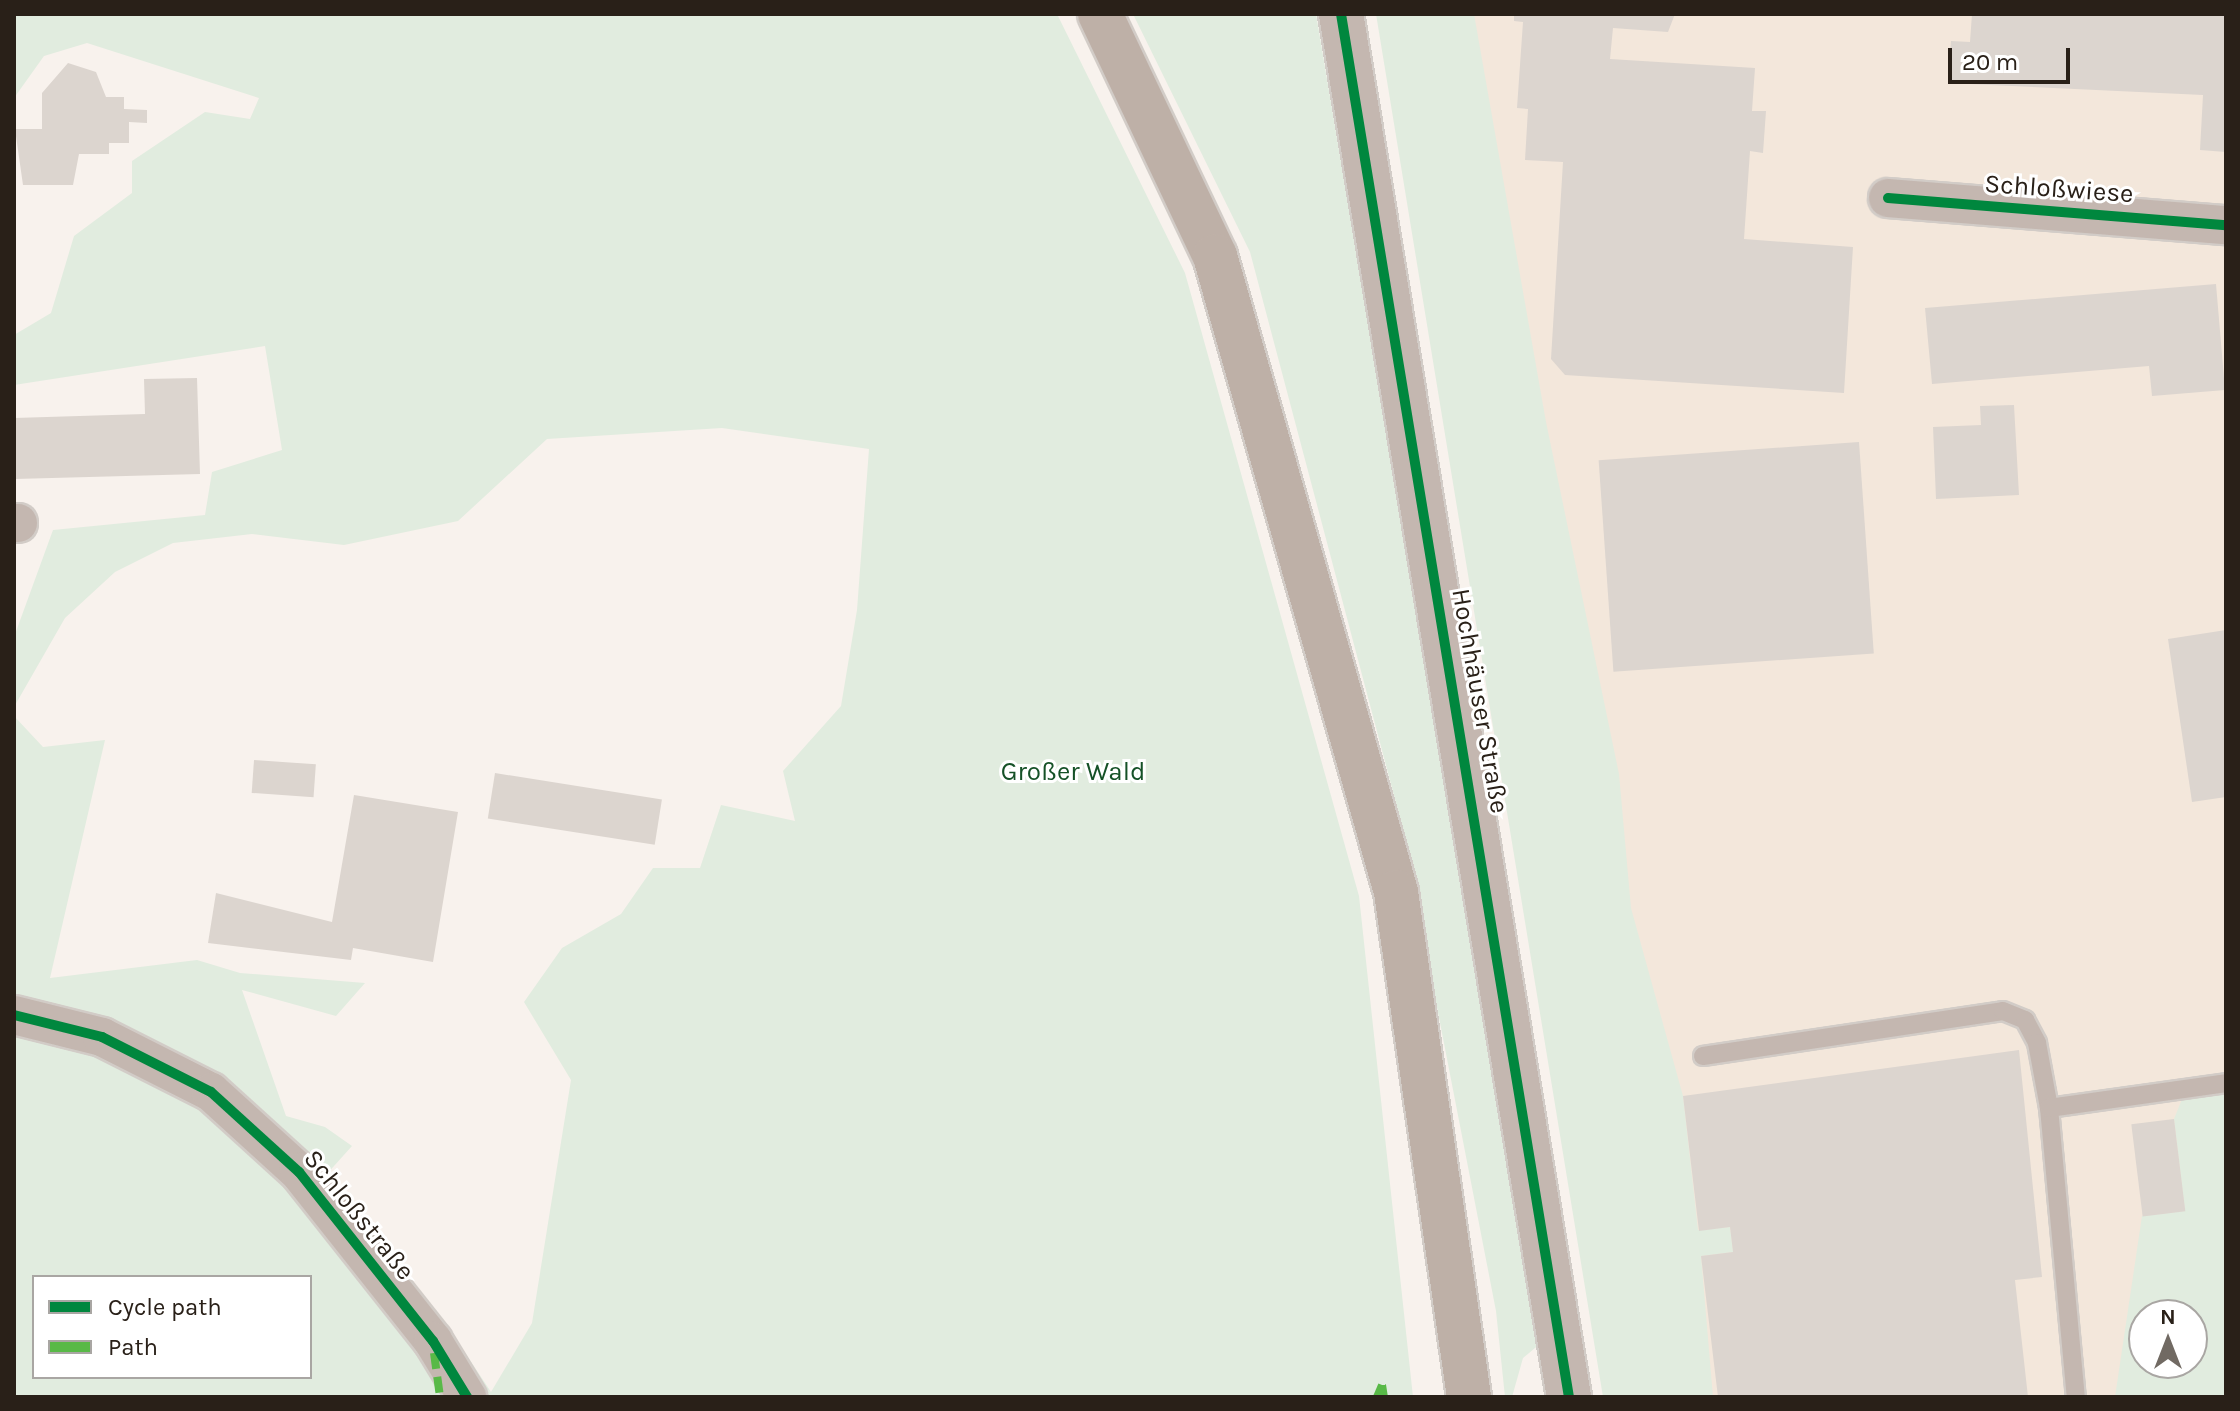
<!DOCTYPE html>
<html>
<head>
<meta charset="utf-8">
<style>
	body { margin:0 }
	#map { position:relative; width:2240px; height:1411px; overflow:hidden; background:#f8f2ed; font-family:Karla,sans-serif }
	div>[style] { position:absolute }
	.commercial>* { inset:0; background:#f3e7db }
	.green>* { inset:0; background:#e1ecdf }
	.building>* { inset:0; background:#dcd5cf; transform-origin:0 0 }
	.roads { filter:drop-shadow(2px 0 #d2ccc7) drop-shadow(-2px 0 #d2ccc7) drop-shadow(0 2px #d2ccc7) drop-shadow(0 -2px #d2ccc7) }
	.service>* { height:18px; margin:-9px; padding:0 9px; transform-origin:9px; border-radius:9px; background:#c4b7b0 }
	.minor>* { height:38px; margin:-19px; padding:0 19px; transform-origin:19px; border-radius:19px; background:#c4b7b0 }
	.tertiary>* { height:44px; margin:-22px; padding:0 22px; transform-origin:22px; border-radius:22px; background:#c4b7b0 }
	.trunk>* { height:44px; margin:-22px; padding:0 22px; transform-origin:22px; border-radius:22px; background:#beb0a7 }
	.quiet>* { height:8px; margin-top:-4px; transform-origin:0; background:repeating-linear-gradient(90deg,#58b947 0 16px,transparent 0 24px) }
	.cycleway>* { height:10px; margin:-5px; padding:0 5px; transform-origin:5px; border-radius:5px; background:#00873e }
	span { translate:-50% -50%; white-space:nowrap; text-align:center; line-height:1.15; -webkit-text-stroke:6px #fff; paint-order:stroke }
	.street-label { font-size:26px; color:#292018 }
	.park-label { font-size:26px; color:#155127 }
	.frame { position:absolute; inset:0; border:16px solid #292018; pointer-events:none }
	.legend { position:absolute; left:32px; top:1275px; width:280px; height:104px; box-sizing:border-box; background:#fff; border:2px solid #a9a6a3; margin:0; padding:10px 14px; list-style:none; font-size:24px; color:#292018 }
	.legend li { display:flex; align-items:center; gap:16px; height:40px }
	.legend b { width:40px; border:2px solid #a9a6a3 }
	.north { position:absolute; left:2128px; top:1299px; width:80px; height:80px; box-sizing:border-box; background:#fff; border:2px solid #a9a6a3; border-radius:50%; rotate:0deg; font-size:22px; font-weight:700; line-height:32px; text-align:center; color:#292018 }
	.north::after { content:''; display:block; margin:auto; width:28px; height:36px; background:#716a63; clip-path:polygon(50% 0,100% 100%,50% 72%,0 100%) }
	.scale { position:absolute; left:1948px; top:48px; width:122px; height:36px; box-sizing:border-box; border:4px solid #292018; border-top:0; padding-left:10px; font-size:24px; line-height:28px; white-space:nowrap; color:#292018; -webkit-text-stroke:6px #fff; paint-order:stroke }
</style>
</head>
<body>
<div id="map">
	<div class="commercial">
		<div style="clip-path:polygon(evenodd,1467px 14px,2226px 14px,2226px 1397px,1641px 1397px,1467px 14px,2144px 1315px,2192px 1315px,2192px 1363px,2144px 1363px,2144px 1315px)"></div>
	</div>
	<div class="green">
		<div style="clip-path:polygon(evenodd,14px 14px,1057px 14px,1185px 273px,1359px 896px,1413px 1397px,14px 1397px,14px 716px,43px 747px,105px 740px,50px 978px,197px 960px,240px 973px,365px 983px,336px 1016px,242px 990px,286px 1116px,325px 1127px,352px 1146px,325px 1176px,444px 1321px,491px 1392px,532px 1323px,571px 1080px,524px 1002px,562px 948px,621px 914px,653px 868px,700px 868px,721px 805px,795px 821px,783px 771px,841px 706px,857px 610px,869px 449px,722px 428px,547px 439px,458px 521px,344px 545px,252px 534px,173px 543px,115px 572px,65px 618px,14px 707px,14px 637px,53px 530px,205px 515px,212px 472px,282px 450px,265px 346px,14px 385px,14px 335px,51px 313px,74px 236px,132px 193px,132px 161px,205px 112px,250px 119px,259px 98px,87px 43px,44px 56px,14px 98px,14px 14px,34px 1277px,310px 1277px,310px 1377px,34px 1377px,34px 1277px)"></div>
		<div style="clip-path:polygon(1133px 14px,1316px 14px,1541px 1343px,1523px 1358px,1512px 1397px,1505px 1397px,1496px 1311px,1401px 822px,1250px 252px)"></div>
		<div style="clip-path:polygon(1376px 14px,1474px 14px,1546px 422px,1619px 774px,1631px 908px,1683px 1096px,1698px 1230px,1730px 1227px,1733px 1252px,1701px 1256px,1713px 1397px,1603px 1397px)"></div>
		<div style="clip-path:polygon(evenodd,2226px 1083px,2226px 1397px,2115px 1397px,2142px 1216px,2185px 1211px,2174px 1119px,2186px 1089px,2226px 1083px,2144px 1315px,2192px 1315px,2192px 1363px,2144px 1363px,2144px 1315px)"></div>
	</div>
	<div class="building">
		<div style="clip-path:polygon(1514px 14px,1675px 14px,1668px 32px,1613px 28px,1610px 59px,1755px 68px,1752px 111px,1766px 111px,1763px 153px,1750px 151px,1744px 239px,1853px 247px,1844px 393px,1565px 375px,1551px 359px,1563px 162px,1525px 160px,1528px 109px,1517px 108px,1523px 22px,1514px 21px)"></div>
		<div style="clip-path:polygon(1972px 14px,2226px 14px,2226px 152px,2200px 150px,2203px 95px,1948px 83px,1951px 41px,1970px 42px)"></div>
		<div style="clip-path:polygon(68px 63px,96px 72px,106px 97px,124px 97px,124px 109px,147px 110px,147px 123px,129px 122px,129px 143px,109px 143px,109px 154px,79px 154px,73px 185px,23px 185px,15px 129px,42px 129px,42px 93px)"></div>
		<div style="clip-path:polygon(2216px 284px,2225px 390px,2152px 396px,2149px 366px,1932px 384px,1925px 308px)"></div>
		<div style="clip-path:polygon(197px 378px,200px 474px,15px 479px,14px 418px,145px 414px,144px 379px)"></div>
		<div style="clip-path:polygon(2014px 405px,2019px 495px,1936px 499px,1933px 427px,1981px 425px,1980px 406px)"></div>
		<div style="left:1859px;top:442px;width:212px;height:261px;rotate:86deg"></div>
		<div style="clip-path:polygon(2226px 630px,2226px 797px,2192px 802px,2168px 639px)"></div>
		<div style="left:254px;top:760px;width:62px;height:33px;rotate:4deg"></div>
		<div style="left:495px;top:773px;width:169px;height:46px;rotate:9deg"></div>
		<div style="clip-path:polygon(354px 795px,458px 812px,433px 962px,353px 948px,351px 960px,208px 943px,216px 893px,332px 922px)"></div>
		<div style="clip-path:polygon(2019px 1050px,2042px 1277px,2015px 1280px,2028px 1397px,1718px 1397px,1701px 1256px,1733px 1252px,1730px 1227px,1699px 1231px,1683px 1096px)"></div>
		<div style="left:2174px;top:1119px;width:93px;height:43px;rotate:83deg"></div>
	</div>
	<div class="roads">
		<div class="service">
			<div style="left:1703px;top:1056px;width:303px;rotate:-8.5deg"></div>
			<div style="left:2003px;top:1011px;width:24px;rotate:22deg"></div>
			<div style="left:2025px;top:1020px;width:26px;rotate:62deg"></div>
			<div style="left:2037px;top:1043px;width:66px;rotate:79.5deg"></div>
			<div style="left:2049px;top:1108px;width:290px;rotate:84.7deg"></div>
			<div style="left:2049px;top:1108px;width:179px;rotate:-8deg"></div>
		</div>
		<div class="minor">
			<div style="left:1888px;top:198px;width:339px;rotate:4.6deg"></div>
			<div style="left:14px;top:523px;width:4px"></div>
			<div style="left:14px;top:1015px;width:91px;rotate:14deg"></div>
			<div style="left:102px;top:1037px;width:122px;rotate:26.8deg"></div>
			<div style="left:211px;top:1092px;width:119px;rotate:42.3deg"></div>
			<div style="left:299px;top:1172px;width:216px;rotate:51.6deg"></div>
			<div style="left:433px;top:1341px;width:66px;rotate:58.7deg"></div>
		</div>
		<div class="tertiary">
			<div style="left:1341px;top:14px;width:1402px;rotate:80.64deg"></div>
		</div>
		<div class="trunk">
			<div style="left:1100px;top:14px;width:268px;rotate:64.6deg"></div>
			<div style="left:1215px;top:256px;width:661px;rotate:74.11deg"></div>
			<div style="left:1396px;top:892px;width:510px;rotate:81.77deg"></div>
		</div>
	</div>
	<div class="quiet">
		<div style="left:434px;top:1353px;width:44px;rotate:82.2deg"></div>
		<div style="left:1377px;top:1397px;width:13px;rotate:-67deg"></div>
		<div style="left:1382px;top:1385px;width:12px;rotate:81deg"></div>
	</div>
	<div class="cycleway">
		<div style="left:1341px;top:14px;width:1402px;rotate:80.64deg"></div>
		<div style="left:1888px;top:198px;width:339px;rotate:4.6deg"></div>
		<div style="left:14px;top:1015px;width:91px;rotate:14deg"></div>
		<div style="left:102px;top:1037px;width:122px;rotate:26.8deg"></div>
		<div style="left:211px;top:1092px;width:119px;rotate:42.3deg"></div>
		<div style="left:299px;top:1172px;width:216px;rotate:51.6deg"></div>
		<div style="left:433px;top:1341px;width:66px;rotate:58.7deg"></div>
	</div>
	<div class="street-label">
		<span style="left:2059px;top:189px;rotate:4deg">Schloßwiese</span>
		<span style="left:1480px;top:701px;rotate:80deg">Hochhäuser Straße</span>
		<span style="left:359px;top:1215px;rotate:51deg">Schloßstraße</span>
	</div>
	<div class="park-label">
		<span style="left:1073px;top:772px">Großer Wald</span>
	</div>
	<div class="frame"></div>
	<ul class="legend">
	<li><b style="height:10px;background:#00873e"></b>Cycle path</li>
	<li><b style="height:10px;background:#58b947"></b>Path</li>
	</ul>
	<div class="north">N</div>
	<div class="scale">20 m</div>
</div>
</body>
</html>
